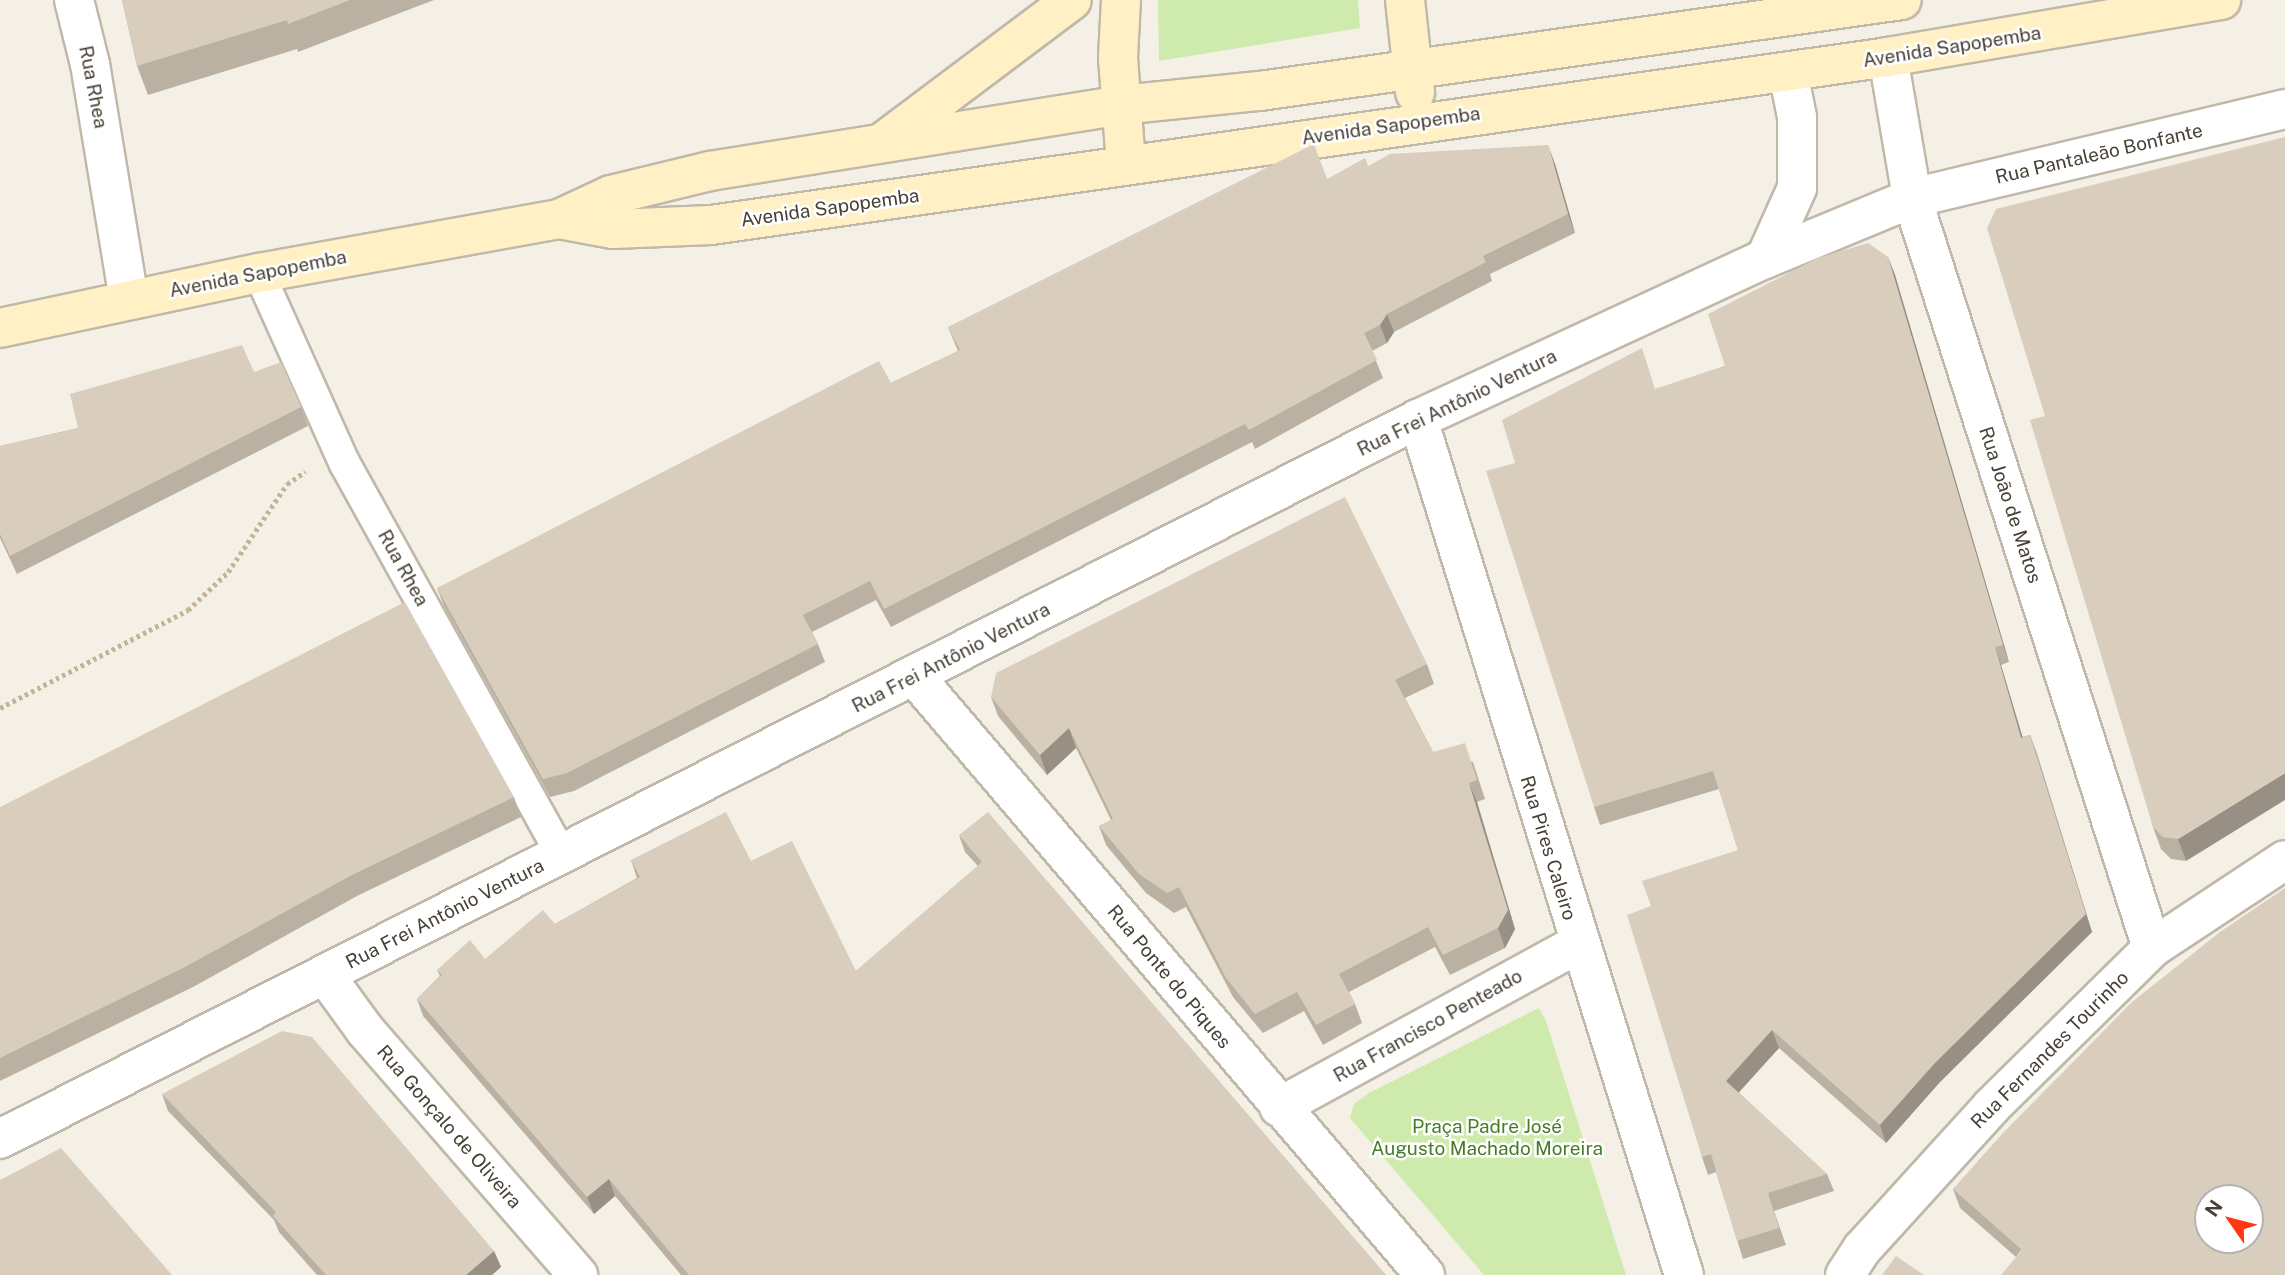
<!DOCTYPE html>
<html>
<head>
<meta charset="utf-8">
<style>
	body { margin:0 }
	#map { position:relative; width:2285px; height:1275px; overflow:hidden; background:#f4f0e6; font-family:"Public Sans",sans-serif }
	div>[style] { position:absolute }
	.green>* { inset:0; background:#ceeaac }
	.path>* { height:4.5px; margin-top:-2.25px; transform-origin:0; background:repeating-linear-gradient(90deg,#c2b498 0 3.5px,transparent 0 7px) }
	.roads { filter:drop-shadow(2px 0 #c0b8a8) drop-shadow(-2px 0 #c0b8a8) drop-shadow(0 2px #c0b8a8) drop-shadow(0 -2px #c0b8a8) }
	.pedestrian>* { height:30px; margin:-15px; padding:0 15px; transform-origin:15px; border-radius:15px; background:#fff }
	.minor>* { height:38px; margin:-19px; padding:0 19px; transform-origin:19px; border-radius:19px; background:#fff }
	.secondary>* { height:38px; margin:-19px; padding:0 19px; transform-origin:19px; border-radius:19px; background:#fff1c5 }
	.wall>* { inset:0; background:#bbb1a3 }
	.shaded-wall>* { inset:0; background:#989085 }
	.building>* { inset:0; background:#d9cebe }
	span { translate:-50% -50%; white-space:nowrap; text-align:center; line-height:1.15; -webkit-text-stroke:5px #fff; paint-order:stroke }
	.street-label { font-size:19px; color:#474035 }
	.park-label { font-size:19px; color:#457c25 }
	.north { position:absolute; left:2194px; top:1184px; width:70px; height:70px; box-sizing:border-box; background:#fff; border:2px solid #b5b3ae; border-radius:50%; rotate:305deg; font-size:19px; font-weight:700; line-height:28px; text-align:center; color:#474035 }
	.north::after { content:''; display:block; margin:auto; width:24px; height:32px; background:#ff3712; clip-path:polygon(50% 0,100% 100%,50% 72%,0 100%) }
</style>
</head>
<body>
<div id="map">
	<div class="green">
		<div style="clip-path:polygon(1158px 0,1358px 0,1360px 28px,1159px 61px)"></div>
		<div style="clip-path:polygon(1539px 1008px,1546px 1021px,1626px 1275px,1484px 1275px,1350px 1118px,1354px 1104px,1369px 1093px)"></div>
	</div>
	<div class="path">
		<div style="left:0;top:708px;width:212px;rotate:-27.5deg"></div>
		<div style="left:188px;top:610px;width:55px;rotate:-43.5deg"></div>
		<div style="left:228px;top:572px;width:106px;rotate:-56.2deg"></div>
		<div style="left:287px;top:484px;width:22px;rotate:-34deg"></div>
	</div>
	<div class="roads">
		<div class="pedestrian">
			<div style="left:259px;top:273px;width:209px;rotate:65.8deg"></div>
			<div style="left:345px;top:464px;width:447px;rotate:61deg"></div>
		</div>
		<div class="minor">
			<div style="left:74px;top:0;width:66px;rotate:76deg"></div>
			<div style="left:90px;top:64px;width:238px;rotate:80.6deg"></div>
			<div style="left:1888px;top:57px;width:143px;rotate:80.3deg"></div>
			<div style="left:1912px;top:198px;width:787px;rotate:72.26deg"></div>
			<div style="left:1765px;top:259px;width:78px;rotate:-65.7deg"></div>
			<div style="left:1797px;top:188px;width:71px;rotate:-90deg"></div>
			<div style="left:1797px;top:117px;width:46px;rotate:-101.3deg"></div>
			<div style="left:1418px;top:419px;width:896px;rotate:72.74deg"></div>
			<div style="left:915px;top:677px;width:786px;rotate:49.54deg"></div>
			<div style="left:325px;top:975px;width:68px;rotate:54deg"></div>
			<div style="left:365px;top:1030px;width:325px;rotate:49deg"></div>
			<div style="left:1279px;top:1107px;width:341px;rotate:-28.6deg"></div>
			<div style="left:0;top:1139px;width:1590px;rotate:-26.92deg"></div>
			<div style="left:1418px;top:419px;width:382px;rotate:-24.8deg"></div>
			<div style="left:1765px;top:259px;width:159px;rotate:-22.5deg"></div>
			<div style="left:1912px;top:198px;width:383px;rotate:-13.4deg"></div>
			<div style="left:1845px;top:1275px;width:31px;rotate:-57deg"></div>
			<div style="left:1862px;top:1249px;width:193px;rotate:-47.7deg"></div>
			<div style="left:1992px;top:1106px;width:225px;rotate:-44.6deg"></div>
			<div style="left:2152px;top:948px;width:159px;rotate:-33.5deg"></div>
		</div>
		<div class="secondary">
			<div style="left:1121px;top:0;width:58px;rotate:93deg"></div>
			<div style="left:1118px;top:58px;width:107px;rotate:85.7deg"></div>
			<div style="left:1405px;top:0;width:93px;rotate:83.8deg"></div>
			<div style="left:883px;top:142px;width:236px;rotate:-36.9deg"></div>
			<div style="left:559px;top:219px;width:55px;rotate:10.5deg"></div>
			<div style="left:613px;top:229px;width:98px;rotate:-2.3deg"></div>
			<div style="left:711px;top:225px;width:1189px;rotate:-8.12deg"></div>
			<div style="left:1888px;top:57px;width:338px;rotate:-9.7deg"></div>
			<div style="left:0;top:328px;width:265px;rotate:-12deg"></div>
			<div style="left:259px;top:273px;width:305px;rotate:-10.2deg"></div>
			<div style="left:559px;top:219px;width:57px;rotate:-24.8deg"></div>
			<div style="left:611px;top:195px;width:102px;rotate:-13.6deg"></div>
			<div style="left:710px;top:171px;width:416px;rotate:-9.1deg"></div>
			<div style="left:1121px;top:105px;width:140px;rotate:-5.8deg"></div>
			<div style="left:1260px;top:91px;width:648px;rotate:-8.07deg"></div>
		</div>
	</div>
	<div class="wall">
		<div style="clip-path:polygon(122px 0,434px 0,298px 52px,297px 49px,148px 95px,137px 66px)"></div>
		<div style="clip-path:polygon(1555px 164px,1575px 233px,1490px 274px,1492px 281px,1394px 332px,1387px 343px,1372px 351px,1383px 378px,1255px 449px,1252px 442px,891px 627px,876px 600px,812px 632px,818px 644px,825px 662px,574px 791px,550px 797px,444px 606px,437px 588px,891px 383px,958px 351px,948px 327px,1327px 179px,1368px 166px)"></div>
		<div style="clip-path:polygon(1888px 257px,1895px 275px,2009px 662px,2001px 665px,2022px 737px,2030px 735px,2037px 753px,2092px 932px,1940px 1082px,1886px 1143px,1779px 1048px,1738px 1092px,1827px 1174px,1834px 1191px,1774px 1211px,1786px 1245px,1743px 1259px,1716px 1172px,1708px 1175px,1702px 1157px,1651px 906px,1738px 850px,1719px 789px,1600px 825px,1594px 807px,1656px 389px,1725px 366px)"></div>
		<div style="clip-path:polygon(254px 372px,301px 407px,308px 426px,17px 574px,0 538px,0 446px,78px 428px)"></div>
		<div style="clip-path:polygon(2045px 416px,2186px 861px,2171px 859px,2161px 849px,2153px 827px)"></div>
		<div style="clip-path:polygon(1427px 664px,1434px 684px,1405px 698px,1433px 752px,1473px 762px,1485px 799px,1477px 802px,1515px 929px,1505px 948px,1450px 975px,1435px 947px,1349px 992px,1355px 1004px,1362px 1023px,1323px 1045px,1304px 1011px,1263px 1033px,1233px 997px,1186px 907px,1174px 913px,1146px 893px,1106px 845px,1099px 826px,1111px 820px,1076px 748px,1047px 775px,998px 716px,991px 697px)"></div>
		<div style="clip-path:polygon(514px 797px,521px 817px,357px 896px,193px 987px,0 1081px,0 807px)"></div>
		<div style="clip-path:polygon(959px 835px,1386px 1275px,681px 1275px,615px 1196px,594px 1214px,423px 1016px,417px 999px,440px 976px,437px 970px,485px 959px,555px 924px,637px 878px,631px 860px,751px 861px,856px 971px,978px 866px,965px 852px)"></div>
		<div style="clip-path:polygon(2285px 888px,2016px 1257px,1960px 1208px,1953px 1189px)"></div>
		<div style="clip-path:polygon(162px 1094px,494px 1251px,501px 1267px,492px 1275px,317px 1275px,279px 1232px,274px 1220px,168px 1111px)"></div>
	</div>
	<div class="shaded-wall">
		<div style="clip-path:polygon(1548px 145px,1555px 164px,1575px 233px,1568px 214px)"></div>
		<div style="clip-path:polygon(1888px 257px,1895px 275px,2009px 662px,2003px 645px)"></div>
		<div style="clip-path:polygon(1387px 314px,1394px 332px,1387px 343px,1380px 325px)"></div>
		<div style="clip-path:polygon(1995px 647px,2001px 665px,2028px 755px,2021px 738px)"></div>
		<div style="clip-path:polygon(1069px 728px,1076px 748px,1047px 775px,1040px 755px)"></div>
		<div style="clip-path:polygon(2030px 735px,2092px 932px,1940px 1082px,1886px 1143px,1880px 1125px)"></div>
		<div style="clip-path:polygon(2285px 773px,2285px 800px,2186px 861px,2178px 839px)"></div>
		<div style="clip-path:polygon(1469px 783px,1477px 802px,1515px 929px,1505px 948px,1498px 928px)"></div>
		<div style="clip-path:polygon(1772px 1030px,1779px 1048px,1733px 1099px,1726px 1081px)"></div>
		<div style="clip-path:polygon(609px 1179px,615px 1196px,594px 1214px,587px 1197px)"></div>
		<div style="clip-path:polygon(494px 1251px,501px 1267px,492px 1275px,466px 1275px)"></div>
	</div>
	<div class="building">
		<div style="clip-path:polygon(122px 0,350px 0,288px 24px,287px 20px,137px 66px)"></div>
		<div style="clip-path:polygon(2285px 137px,2285px 773px,2178px 839px,2163px 837px,2153px 827px,2030px 420px,2045px 416px,1987px 228px,1996px 209px)"></div>
		<div style="clip-path:polygon(1314px 144px,1327px 179px,1365px 158px,1368px 166px,1390px 154px,1548px 145px,1568px 214px,1483px 256px,1486px 262px,1387px 314px,1380px 325px,1364px 333px,1377px 360px,1249px 430px,1245px 424px,884px 609px,870px 581px,803px 615px,818px 644px,567px 773px,543px 779px,437px 588px,879px 361px,891px 383px,960px 350px,948px 327px)"></div>
		<div style="clip-path:polygon(1868px 243px,1888px 257px,2003px 645px,1995px 647px,2021px 738px,2030px 735px,2086px 914px,1934px 1064px,1880px 1125px,1772px 1030px,1726px 1081px,1827px 1174px,1768px 1193px,1779px 1228px,1737px 1241px,1711px 1154px,1702px 1157px,1627px 915px,1651px 906px,1642px 881px,1738px 850px,1713px 771px,1594px 807px,1486px 471px,1515px 463px,1502px 420px,1642px 348px,1655px 389px,1725px 366px,1708px 314px,1818px 258px)"></div>
		<div style="clip-path:polygon(242px 345px,254px 372px,281px 362px,301px 407px,10px 556px,0 534px,0 446px,78px 428px,70px 394px)"></div>
		<div style="clip-path:polygon(1345px 497px,1427px 664px,1395px 680px,1433px 752px,1465px 743px,1477px 780px,1469px 783px,1508px 910px,1498px 928px,1443px 955px,1428px 927px,1339px 974px,1355px 1004px,1316px 1025px,1297px 992px,1255px 1014px,1226px 978px,1179px 887px,1167px 893px,1139px 874px,1099px 826px,1113px 819px,1069px 728px,1040px 755px,991px 697px,996px 673px)"></div>
		<div style="clip-path:polygon(405px 602px,514px 797px,350px 876px,185px 967px,0 1058px,0 807px)"></div>
		<div style="clip-path:polygon(726px 812px,751px 861px,792px 841px,856px 971px,982px 862px,959px 835px,988px 812px,1386px 1275px,689px 1275px,609px 1179px,587px 1197px,417px 999px,442px 975px,437px 970px,470px 940px,485px 959px,543px 910px,555px 924px,640px 877px,631px 860px)"></div>
		<div style="clip-path:polygon(evenodd,2285px 888px,2285px 1275px,2001px 1275px,2022px 1250px,1953px 1189px,2002px 1134px,2132px 1002px,2220px 932px,2285px 888px,2208px 1198px,2250px 1198px,2250px 1240px,2208px 1240px,2208px 1198px)"></div>
		<div style="clip-path:polygon(282px 1031px,312px 1037px,494px 1251px,466px 1275px,326px 1275px,273px 1216px,276px 1212px,162px 1094px)"></div>
		<div style="clip-path:polygon(61px 1148px,172px 1275px,0 1275px,0 1180px)"></div>
		<div style="clip-path:polygon(1896px 1256px,1924px 1275px,1882px 1275px)"></div>
	</div>
	<div class="street-label">
		<span style="left:1952px;top:47px;rotate:-9deg">Avenida Sapopemba</span>
		<span style="left:93px;top:87px;rotate:79deg">Rua Rhea</span>
		<span style="left:1391px;top:126px;rotate:-8deg">Avenida Sapopemba</span>
		<span style="left:2099px;top:154px;rotate:-13deg">Rua Pantaleão Bonfante</span>
		<span style="left:830px;top:208px;rotate:-8deg">Avenida Sapopemba</span>
		<span style="left:258px;top:274px;rotate:-11deg">Avenida Sapopemba</span>
		<span style="left:1457px;top:403px;rotate:-26deg">Rua Frei Antônio Ventura</span>
		<span style="left:2010px;top:505px;rotate:72deg">Rua João de Matos</span>
		<span style="left:403px;top:568px;rotate:61deg">Rua Rhea</span>
		<span style="left:951px;top:658px;rotate:-27deg">Rua Frei Antônio Ventura</span>
		<span style="left:1548px;top:848px;rotate:73deg">Rua Pires Caleiro</span>
		<span style="left:445px;top:914px;rotate:-27deg">Rua Frei Antônio Ventura</span>
		<span style="left:1169px;top:977px;rotate:50deg">Rua Ponte do Piques</span>
		<span style="left:1428px;top:1026px;rotate:-29deg">Rua Francisco Penteado</span>
		<span style="left:2050px;top:1050px;rotate:-45deg">Rua Fernandes Tourinho</span>
		<span style="left:449px;top:1127px;rotate:49deg">Rua Gonçalo de Oliveira</span>
	</div>
	<div class="park-label">
		<span style="left:1487px;top:1138px">Praça Padre José<br>Augusto Machado Moreira</span>
	</div>
	<div class="north">N</div>
</div>
</body>
</html>
